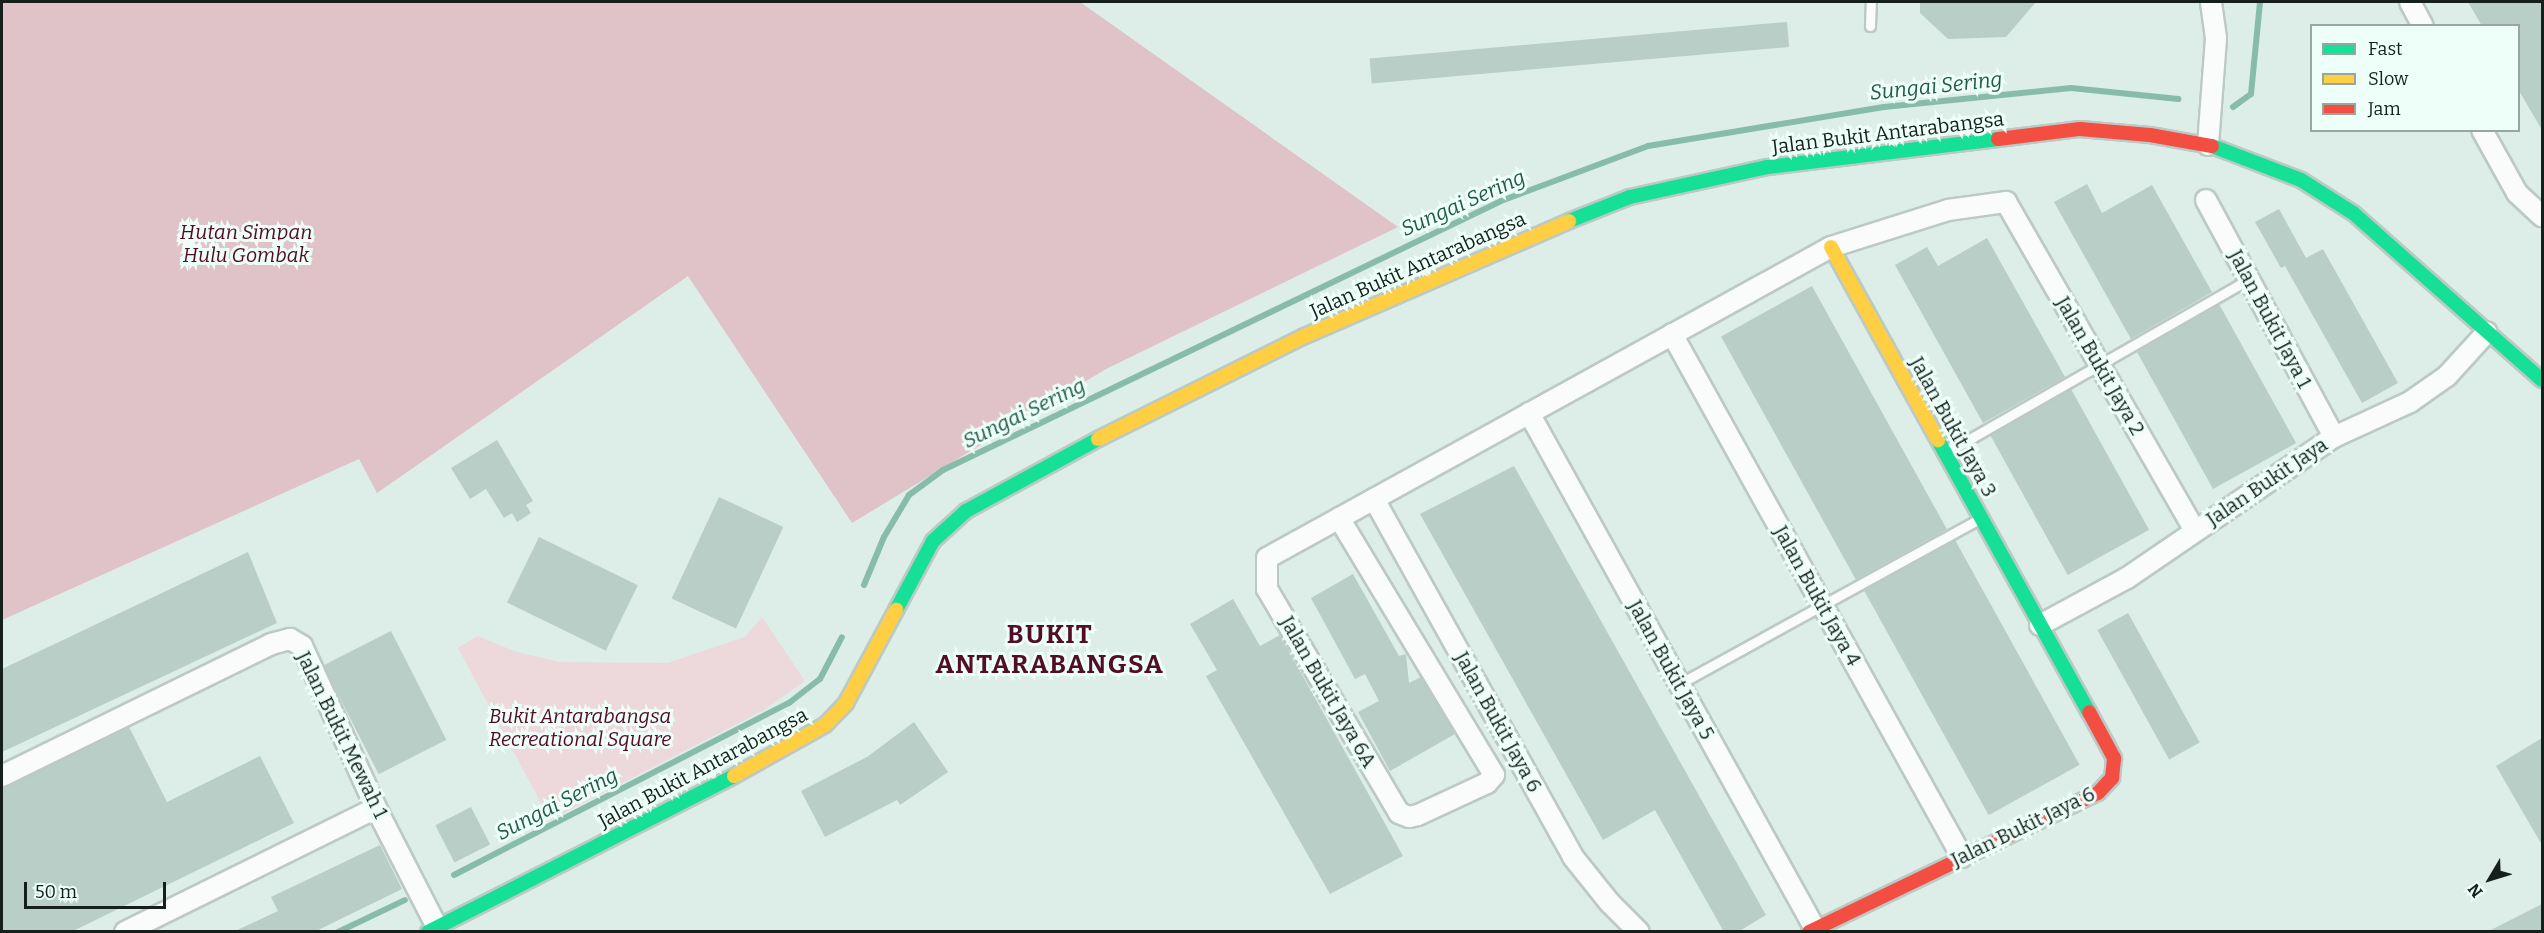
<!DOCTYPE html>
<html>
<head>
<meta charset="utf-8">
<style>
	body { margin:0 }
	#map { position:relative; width:2544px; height:933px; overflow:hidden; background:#ddede8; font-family:Bitter,serif }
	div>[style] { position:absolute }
	.green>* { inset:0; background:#edd9dc }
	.forest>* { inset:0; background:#dfc3c8 }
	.stream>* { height:6px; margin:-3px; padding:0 3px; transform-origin:3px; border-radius:3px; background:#87bcab }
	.building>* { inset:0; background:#b9cec7; transform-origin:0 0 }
	.roads { filter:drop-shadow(2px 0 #bcc9c4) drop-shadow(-2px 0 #bcc9c4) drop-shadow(0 2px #bcc9c4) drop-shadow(0 -2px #bcc9c4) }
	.lane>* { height:9px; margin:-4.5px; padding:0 4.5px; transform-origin:4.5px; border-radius:4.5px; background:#fafcfc }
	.street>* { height:20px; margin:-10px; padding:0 10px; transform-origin:10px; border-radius:10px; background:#fafcfc }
	.fast>* { height:14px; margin:-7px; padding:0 7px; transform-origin:7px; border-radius:7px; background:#16e098 }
	.slow>* { height:14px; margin:-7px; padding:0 7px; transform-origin:7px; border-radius:7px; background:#ffcf43 }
	.jam>* { height:14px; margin:-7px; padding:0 7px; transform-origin:7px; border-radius:7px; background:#f24e42 }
	span { translate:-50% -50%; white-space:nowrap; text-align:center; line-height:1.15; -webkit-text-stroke:6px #edfff8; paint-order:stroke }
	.street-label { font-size:20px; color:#15201c }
	.park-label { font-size:20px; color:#550925; font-style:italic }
	.water-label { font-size:21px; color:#225a4a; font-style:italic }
	.district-label { font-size:26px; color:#520e26; font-weight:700; letter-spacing:1.5px }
	.frame { position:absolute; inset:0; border:3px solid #15201c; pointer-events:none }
	.legend { position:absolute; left:2310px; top:24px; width:210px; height:108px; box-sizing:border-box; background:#edfff8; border:2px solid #97a6a0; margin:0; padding:8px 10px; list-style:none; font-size:18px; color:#15201c }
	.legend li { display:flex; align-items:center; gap:12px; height:30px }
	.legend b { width:30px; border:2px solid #97a6a0 }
	.north { position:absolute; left:2460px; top:849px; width:60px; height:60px; -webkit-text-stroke:4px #edfff8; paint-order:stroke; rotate:232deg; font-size:16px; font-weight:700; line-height:24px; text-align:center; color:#15201c }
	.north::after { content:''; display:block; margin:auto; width:21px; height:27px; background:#15201c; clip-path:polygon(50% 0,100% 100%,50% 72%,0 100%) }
	.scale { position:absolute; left:24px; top:882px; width:142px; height:27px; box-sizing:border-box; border:3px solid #15201c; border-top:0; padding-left:8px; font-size:18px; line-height:21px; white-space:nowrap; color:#15201c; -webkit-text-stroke:4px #edfff8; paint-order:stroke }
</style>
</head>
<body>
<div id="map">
	<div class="green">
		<div style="clip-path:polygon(762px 617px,805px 681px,764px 710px,550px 820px,458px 648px,477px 636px,517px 652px,560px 662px,668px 663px,745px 637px)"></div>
	</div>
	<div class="forest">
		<div style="clip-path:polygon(2px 2px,1080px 2px,1398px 227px,1106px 369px,852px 523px,688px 276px,377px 493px,359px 459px,2px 620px)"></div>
	</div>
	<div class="stream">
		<div style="left:2233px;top:107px;width:22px;rotate:-36deg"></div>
		<div style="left:2251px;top:94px;width:92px;rotate:-84.4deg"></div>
		<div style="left:864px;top:585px;width:52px;rotate:-67.4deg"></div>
		<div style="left:884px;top:537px;width:49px;rotate:-59.2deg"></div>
		<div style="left:909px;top:495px;width:42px;rotate:-36.3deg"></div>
		<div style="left:943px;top:470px;width:619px;rotate:-25.74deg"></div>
		<div style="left:1501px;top:201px;width:157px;rotate:-20.5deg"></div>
		<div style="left:1648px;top:146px;width:239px;rotate:-9.4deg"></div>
		<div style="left:1884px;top:107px;width:188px;rotate:-5.8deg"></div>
		<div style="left:2071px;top:88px;width:108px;rotate:5.9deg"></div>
		<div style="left:454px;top:875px;width:377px;rotate:-27.2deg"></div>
		<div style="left:789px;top:703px;width:39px;rotate:-38deg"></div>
		<div style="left:820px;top:679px;width:47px;rotate:-62.4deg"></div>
		<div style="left:338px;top:932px;width:74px;rotate:-25.5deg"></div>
	</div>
	<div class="building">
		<div style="clip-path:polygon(1920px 2px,2036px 2px,2006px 37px,1948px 39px,1920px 13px)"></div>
		<div style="clip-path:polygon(2468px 2px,2542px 2px,2542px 130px,2518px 89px,2518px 26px,2482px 26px)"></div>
		<div style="left:1787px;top:22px;width:25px;height:419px;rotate:85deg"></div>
		<div style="clip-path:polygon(2087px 184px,2102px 213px,2152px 185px,2212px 292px,2131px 339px,2054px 202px)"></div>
		<div style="clip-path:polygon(2279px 209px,2306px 258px,2323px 249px,2398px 383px,2362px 403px,2285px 266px,2281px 268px,2255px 222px)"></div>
		<div style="clip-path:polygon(1987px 238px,2065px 377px,1983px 423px,1895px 265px,1927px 247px,1938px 266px)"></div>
		<div style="left:1812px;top:286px;width:278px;height:104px;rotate:61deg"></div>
		<div style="left:2219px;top:304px;width:159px;height:95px;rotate:61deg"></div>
		<div style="left:2071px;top:389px;width:161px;height:93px;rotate:61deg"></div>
		<div style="clip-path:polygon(497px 440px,533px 501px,526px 505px,531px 513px,517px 522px,512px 513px,504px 518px,486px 489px,470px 499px,451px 468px)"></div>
		<div style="clip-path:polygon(1514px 466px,1766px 915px,1738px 932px,1724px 932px,1655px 810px,1603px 840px,1420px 514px)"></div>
		<div style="left:719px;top:497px;width:71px;height:112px;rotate:25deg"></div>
		<div style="left:539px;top:537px;width:110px;height:73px;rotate:26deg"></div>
		<div style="left:1955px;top:540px;width:257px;height:104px;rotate:61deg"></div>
		<div style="clip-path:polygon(248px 552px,277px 623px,2px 752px,2px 669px)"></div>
		<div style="clip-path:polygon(1353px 574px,1399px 656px,1406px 654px,1409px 683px,1421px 677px,1455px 734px,1390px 771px,1358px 712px,1379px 701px,1365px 674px,1355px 679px,1311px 598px)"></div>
		<div style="clip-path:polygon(1233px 599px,1260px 646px,1280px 635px,1403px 856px,1330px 894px,1206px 676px,1217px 670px,1190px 624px)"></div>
		<div style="left:2128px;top:613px;width:148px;height:35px;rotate:61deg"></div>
		<div style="left:391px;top:631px;width:122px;height:76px;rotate:63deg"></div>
		<div style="clip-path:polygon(914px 722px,948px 772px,900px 805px,897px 800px,825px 837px,801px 791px,867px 757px)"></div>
		<div style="clip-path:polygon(129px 727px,167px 802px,260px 756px,294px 823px,71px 932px,2px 932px,2px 788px)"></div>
		<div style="clip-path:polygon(2542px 738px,2542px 845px,2496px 766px)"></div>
		<div style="left:471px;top:807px;width:42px;height:40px;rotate:63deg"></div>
		<div style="clip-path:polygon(380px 845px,402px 889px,314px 932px,233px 932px,278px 911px,271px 897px)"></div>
		<div style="clip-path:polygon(2542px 904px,2542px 932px,2487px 932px)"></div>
	</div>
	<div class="roads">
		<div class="lane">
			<div style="left:1870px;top:26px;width:24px;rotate:-88deg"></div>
			<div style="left:1947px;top:452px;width:348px;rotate:-29.8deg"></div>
			<div style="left:1679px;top:684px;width:342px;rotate:-28.8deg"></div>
		</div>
		<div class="street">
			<div style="left:2410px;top:2px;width:27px;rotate:62deg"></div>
			<div style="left:2482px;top:130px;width:72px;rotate:60.9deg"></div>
			<div style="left:2517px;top:193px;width:34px;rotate:43deg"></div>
			<div style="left:2208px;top:145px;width:107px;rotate:-85.7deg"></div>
			<div style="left:2216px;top:38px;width:36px;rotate:-98deg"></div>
			<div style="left:2206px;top:200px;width:269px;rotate:61.6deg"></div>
			<div style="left:1672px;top:334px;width:598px;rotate:60.99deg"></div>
			<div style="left:1529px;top:413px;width:588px;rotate:60.99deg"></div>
			<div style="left:1374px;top:499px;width:410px;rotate:60.9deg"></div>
			<div style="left:1573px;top:857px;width:58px;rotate:51.3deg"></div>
			<div style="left:1609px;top:902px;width:42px;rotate:45deg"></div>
			<div style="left:1339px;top:518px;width:300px;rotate:58.9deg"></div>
			<div style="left:1494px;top:775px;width:11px;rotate:131deg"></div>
			<div style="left:1487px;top:783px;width:76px;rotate:155.1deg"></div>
			<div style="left:1418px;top:815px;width:9px;rotate:167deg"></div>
			<div style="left:1409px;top:817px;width:11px;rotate:-158deg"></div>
			<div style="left:1399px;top:813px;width:260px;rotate:-120.5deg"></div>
			<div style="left:1267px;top:589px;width:31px;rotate:-90deg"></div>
			<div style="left:1267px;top:558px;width:644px;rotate:-28.87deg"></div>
			<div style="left:1831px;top:247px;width:123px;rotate:-17.5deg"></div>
			<div style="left:1948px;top:210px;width:59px;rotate:-7.9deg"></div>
			<div style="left:2006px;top:202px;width:379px;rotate:60.1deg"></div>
			<div style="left:2040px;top:625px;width:99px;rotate:-28.4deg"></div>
			<div style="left:2127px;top:578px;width:250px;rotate:-34.3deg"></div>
			<div style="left:2334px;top:437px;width:84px;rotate:-24.7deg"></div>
			<div style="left:2410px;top:402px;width:45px;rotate:-35.1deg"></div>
			<div style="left:2447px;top:376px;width:59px;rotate:-47.7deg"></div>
			<div style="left:2px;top:776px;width:300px;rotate:-26.1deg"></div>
			<div style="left:271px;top:644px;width:20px;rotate:-15deg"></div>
			<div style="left:290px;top:639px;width:14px;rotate:30deg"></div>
			<div style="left:302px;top:646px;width:178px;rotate:65.4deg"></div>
			<div style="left:376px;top:808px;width:134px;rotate:62.9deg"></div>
			<div style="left:125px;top:932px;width:280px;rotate:-26.3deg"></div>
		</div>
		<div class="fast">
			<div style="left:2212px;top:146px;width:95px;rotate:20.9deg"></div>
			<div style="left:2301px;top:180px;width:62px;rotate:32.4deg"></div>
			<div style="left:2353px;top:213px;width:252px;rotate:41.5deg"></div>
			<div style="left:1569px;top:221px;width:66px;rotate:-21.5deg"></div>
			<div style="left:1630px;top:197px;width:141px;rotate:-12.3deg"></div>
			<div style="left:1768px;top:167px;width:232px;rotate:-6.9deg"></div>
			<div style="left:1938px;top:440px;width:311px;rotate:61deg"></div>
			<div style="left:896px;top:610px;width:78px;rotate:-61.8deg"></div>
			<div style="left:933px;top:541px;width:45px;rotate:-42.3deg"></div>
			<div style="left:966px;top:511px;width:150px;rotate:-28.6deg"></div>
			<div style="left:428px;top:932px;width:343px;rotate:-27deg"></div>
		</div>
		<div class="slow">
			<div style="left:1831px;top:247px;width:221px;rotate:61deg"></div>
			<div style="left:1098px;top:439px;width:231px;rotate:-26.5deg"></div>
			<div style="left:1305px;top:336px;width:288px;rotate:-23.5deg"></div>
			<div style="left:734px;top:776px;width:104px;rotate:-29.3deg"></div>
			<div style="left:825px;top:725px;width:30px;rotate:-46deg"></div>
			<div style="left:846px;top:703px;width:106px;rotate:-61.7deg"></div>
		</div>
		<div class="jam">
			<div style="left:1998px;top:139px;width:83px;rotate:-7deg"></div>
			<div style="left:2080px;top:129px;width:70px;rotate:4.9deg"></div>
			<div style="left:2150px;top:135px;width:63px;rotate:10.1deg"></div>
			<div style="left:1809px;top:932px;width:321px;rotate:-25.7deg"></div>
			<div style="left:2098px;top:793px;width:21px;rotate:-47deg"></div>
			<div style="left:2112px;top:778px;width:20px;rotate:-84deg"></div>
			<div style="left:2114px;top:758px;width:52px;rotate:-118.5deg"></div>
		</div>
	</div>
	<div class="street-label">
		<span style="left:1888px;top:133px;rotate:-7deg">Jalan Bukit Antarabangsa</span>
		<span style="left:1418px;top:265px;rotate:-24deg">Jalan Bukit Antarabangsa</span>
		<span style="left:2270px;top:319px;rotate:62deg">Jalan Bukit Jaya 1</span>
		<span style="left:2100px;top:366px;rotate:60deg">Jalan Bukit Jaya 2</span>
		<span style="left:1953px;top:427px;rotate:61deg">Jalan Bukit Jaya 3</span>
		<span style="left:2267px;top:482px;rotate:-34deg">Jalan Bukit Jaya</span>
		<span style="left:1817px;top:596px;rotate:61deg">Jalan Bukit Jaya 4</span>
		<span style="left:1671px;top:670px;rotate:61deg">Jalan Bukit Jaya 5</span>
		<span style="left:1328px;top:692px;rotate:60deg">Jalan Bukit Jaya 6A</span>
		<span style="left:1498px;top:722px;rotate:61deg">Jalan Bukit Jaya 6</span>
		<span style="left:342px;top:735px;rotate:64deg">Jalan Bukit Mewah 1</span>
		<span style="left:703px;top:768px;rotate:-28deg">Jalan Bukit Antarabangsa</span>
		<span style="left:2023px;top:827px;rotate:-26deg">Jalan Bukit Jaya 6</span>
	</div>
	<div class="park-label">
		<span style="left:246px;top:244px">Hutan Simpan<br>Hulu Gombak</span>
		<span style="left:580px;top:728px">Bukit Antarabangsa<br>Recreational Square</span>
	</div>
	<div class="water-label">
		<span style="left:1936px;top:86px;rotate:-6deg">Sungai Sering</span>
		<span style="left:1463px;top:203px;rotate:-24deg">Sungai Sering</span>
		<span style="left:1024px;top:413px;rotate:-26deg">Sungai Sering</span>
		<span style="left:557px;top:804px;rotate:-27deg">Sungai Sering</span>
	</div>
	<div class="district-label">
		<span style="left:1050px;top:650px">BUKIT<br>ANTARABANGSA</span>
	</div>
	<div class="frame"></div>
	<ul class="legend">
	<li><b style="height:8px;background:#16e098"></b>Fast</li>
	<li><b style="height:8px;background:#ffcf43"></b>Slow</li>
	<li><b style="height:8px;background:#f24e42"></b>Jam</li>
	</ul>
	<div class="north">N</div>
	<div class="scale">50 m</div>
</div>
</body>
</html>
